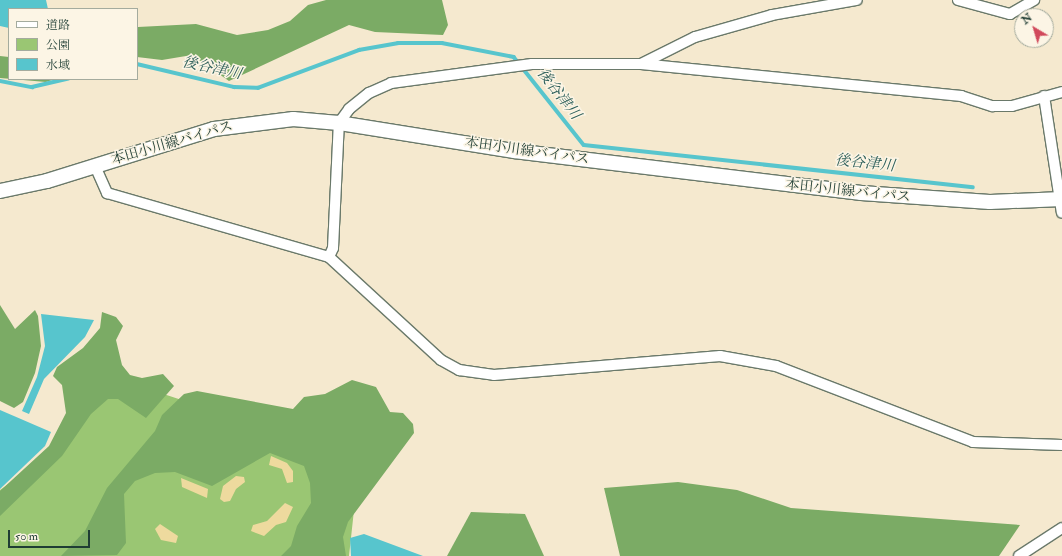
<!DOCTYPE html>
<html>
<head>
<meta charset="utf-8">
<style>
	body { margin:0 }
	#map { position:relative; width:1062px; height:556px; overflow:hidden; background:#f5e9cf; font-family:"IM FELL Double Pica","Noto Serif JP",serif }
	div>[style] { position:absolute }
	.green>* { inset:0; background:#9ac673 }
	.forest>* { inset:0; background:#7bab65 }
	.sand>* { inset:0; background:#eeda9e }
	.water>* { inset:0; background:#57c5cd }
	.stream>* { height:3.5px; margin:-1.75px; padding:0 1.75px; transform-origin:1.75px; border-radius:1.75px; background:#57c5cd }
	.roads { filter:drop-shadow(1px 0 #6a796a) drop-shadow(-1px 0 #6a796a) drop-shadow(0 1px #6a796a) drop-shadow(0 -1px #6a796a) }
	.street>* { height:10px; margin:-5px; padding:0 5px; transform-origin:5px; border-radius:5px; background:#fff }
	.secondary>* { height:14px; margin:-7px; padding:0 7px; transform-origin:7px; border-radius:7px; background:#fff }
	span { translate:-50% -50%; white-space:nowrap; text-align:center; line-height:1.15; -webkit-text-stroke:3px #fcf5e5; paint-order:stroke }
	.street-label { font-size:14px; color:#1f3d34 }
	.water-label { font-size:15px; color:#2d5f5a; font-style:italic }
	.legend { position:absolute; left:8px; top:8px; width:130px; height:72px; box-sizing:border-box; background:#fcf5e5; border:1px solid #a4ab9e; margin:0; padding:5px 7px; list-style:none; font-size:12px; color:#1f3d34 }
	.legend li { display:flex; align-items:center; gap:8px; height:20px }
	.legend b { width:20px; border:1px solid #a4ab9e }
	.north { position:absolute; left:1014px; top:8px; width:40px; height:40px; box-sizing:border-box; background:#fcf5e5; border:1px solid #a4ab9e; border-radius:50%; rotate:322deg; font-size:11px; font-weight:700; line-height:16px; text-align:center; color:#1f3d34 }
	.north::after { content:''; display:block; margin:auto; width:14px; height:18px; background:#d1495b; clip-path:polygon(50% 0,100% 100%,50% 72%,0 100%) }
	.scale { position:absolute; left:8px; top:530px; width:82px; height:18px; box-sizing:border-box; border:2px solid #1f3d34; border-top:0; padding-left:5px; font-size:12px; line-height:14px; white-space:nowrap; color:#1f3d34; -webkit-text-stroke:3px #fcf5e5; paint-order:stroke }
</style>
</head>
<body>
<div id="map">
	<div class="green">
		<div style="clip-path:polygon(115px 378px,273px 430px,361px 446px,349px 556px,0 556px,0 490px,46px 457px)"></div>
	</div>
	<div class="forest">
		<div style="clip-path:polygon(326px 0,442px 0,448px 25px,443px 35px,375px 32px,349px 25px,229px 81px,192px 55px,162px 60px,137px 57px,138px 27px,196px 24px,237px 35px,268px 30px,290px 21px,308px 5px)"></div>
		<div style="clip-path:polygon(0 56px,9px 57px,9px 79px,55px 79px,46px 82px,0 78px)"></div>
		<div style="clip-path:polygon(0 305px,15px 329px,35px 310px,38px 316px,41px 346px,35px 373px,23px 402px,14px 408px,0 401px)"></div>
		<div style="clip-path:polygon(102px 312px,116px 317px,123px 326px,116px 340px,122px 365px,130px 375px,142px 378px,163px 374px,174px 386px,146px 418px,118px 399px,108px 399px,91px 414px,62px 456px,0 516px,0 491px,49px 446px,66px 413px,62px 385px,53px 376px,57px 367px,83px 348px,100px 328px)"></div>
		<div style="clip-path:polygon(352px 380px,376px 387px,390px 412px,403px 413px,413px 424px,414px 433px,348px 522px,343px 537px,346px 556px,281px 556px,291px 546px,297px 526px,311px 503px,310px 483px,304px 466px,270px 453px,212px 486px,175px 472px,155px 473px,135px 481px,124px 494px,126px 543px,117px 555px,61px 556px,85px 531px,107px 488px,155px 431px,162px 415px,184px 394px,197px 391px,293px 409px,304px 397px,325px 394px)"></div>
		<div style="clip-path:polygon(678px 482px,737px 490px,791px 508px,1020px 525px,999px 556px,620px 556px,604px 488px)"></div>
		<div style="clip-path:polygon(471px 512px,525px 514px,544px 556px,447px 556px)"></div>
	</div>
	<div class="sand">
		<div style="clip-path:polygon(271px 456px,287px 463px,293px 471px,293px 482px,287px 483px,282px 469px,269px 465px)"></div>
		<div style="clip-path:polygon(236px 476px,244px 477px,245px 482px,236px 489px,230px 501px,224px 502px,220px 499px,223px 486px)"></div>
		<div style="clip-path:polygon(181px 478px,208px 489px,207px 498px,182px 487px)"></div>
		<div style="clip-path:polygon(285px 503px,293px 507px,286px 522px,276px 525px,264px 536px,251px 531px,253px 525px,267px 521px)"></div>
		<div style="clip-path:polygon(160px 524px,178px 536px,176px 543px,161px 540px,155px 529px)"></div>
	</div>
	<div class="water">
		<div style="clip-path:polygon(0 0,46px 0,48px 9px,9px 9px,9px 28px,0 26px)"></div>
		<div style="clip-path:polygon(41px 314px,94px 320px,85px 337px,44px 379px,29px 414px,22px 411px,37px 377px,45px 346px)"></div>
		<div style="clip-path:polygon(0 410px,51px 432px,45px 446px,0 489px)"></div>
		<div style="clip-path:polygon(364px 534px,423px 556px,351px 556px,350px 538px)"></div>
	</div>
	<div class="stream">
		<div style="left:137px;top:64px;width:100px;rotate:13.3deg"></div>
		<div style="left:234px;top:87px;width:24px;rotate:2deg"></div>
		<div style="left:258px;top:88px;width:108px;rotate:-20.6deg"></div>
		<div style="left:359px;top:50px;width:40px;rotate:-10deg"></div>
		<div style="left:398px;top:43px;width:44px"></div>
		<div style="left:442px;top:43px;width:73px;rotate:11deg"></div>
		<div style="left:514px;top:57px;width:112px;rotate:51.5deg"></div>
		<div style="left:584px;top:145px;width:391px;rotate:6.2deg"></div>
		<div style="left:0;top:81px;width:33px;rotate:11deg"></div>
		<div style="left:32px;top:87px;width:37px;rotate:-13deg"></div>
	</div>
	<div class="roads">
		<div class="street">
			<div style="left:958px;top:0;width:54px;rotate:15.1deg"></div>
			<div style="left:1010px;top:14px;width:28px;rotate:-30deg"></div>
			<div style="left:641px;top:64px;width:322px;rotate:5.7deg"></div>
			<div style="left:961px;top:96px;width:33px;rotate:18deg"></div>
			<div style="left:992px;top:106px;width:20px"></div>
			<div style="left:1012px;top:106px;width:52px;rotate:-15.6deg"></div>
			<div style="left:1044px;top:96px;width:118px;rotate:81.3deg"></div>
			<div style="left:95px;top:166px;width:30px;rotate:66deg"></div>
			<div style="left:107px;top:193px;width:231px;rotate:16.1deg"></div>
			<div style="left:329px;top:257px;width:152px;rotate:42.6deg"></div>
			<div style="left:441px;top:360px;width:21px;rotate:29deg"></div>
			<div style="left:459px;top:370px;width:35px;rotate:8deg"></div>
			<div style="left:494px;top:375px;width:227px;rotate:-4.8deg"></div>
			<div style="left:720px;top:356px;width:57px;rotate:10.1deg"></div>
			<div style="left:776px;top:366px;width:211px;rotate:21.1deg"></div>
			<div style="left:973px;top:442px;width:89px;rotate:1.9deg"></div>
			<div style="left:329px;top:257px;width:10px;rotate:-66deg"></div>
			<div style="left:333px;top:248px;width:125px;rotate:-87.3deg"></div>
			<div style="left:339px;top:123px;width:17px;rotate:-54deg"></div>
			<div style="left:349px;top:109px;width:26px;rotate:-39deg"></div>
			<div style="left:369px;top:93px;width:24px;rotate:-24deg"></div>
			<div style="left:391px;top:83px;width:142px;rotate:-7.7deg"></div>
			<div style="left:532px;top:64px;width:109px"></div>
			<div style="left:641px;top:64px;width:60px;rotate:-26.6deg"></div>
			<div style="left:695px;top:37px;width:80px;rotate:-15.9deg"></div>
			<div style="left:772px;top:15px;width:86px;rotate:-10deg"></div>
			<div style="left:1019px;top:556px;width:51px;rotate:-33.1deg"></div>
		</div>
		<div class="secondary">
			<div style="left:0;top:191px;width:48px;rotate:-12deg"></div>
			<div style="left:47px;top:181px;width:175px;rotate:-17.3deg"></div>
			<div style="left:214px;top:129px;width:80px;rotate:-7.2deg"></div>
			<div style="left:293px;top:119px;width:46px;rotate:5deg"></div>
			<div style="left:339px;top:123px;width:177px;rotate:9.1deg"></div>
			<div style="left:514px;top:151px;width:350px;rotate:6.9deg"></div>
			<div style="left:861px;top:193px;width:129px;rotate:4deg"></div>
			<div style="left:990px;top:202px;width:72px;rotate:-2.4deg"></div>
		</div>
	</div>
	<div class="street-label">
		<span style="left:172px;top:143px;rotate:-16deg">本田小川線バイパス</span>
		<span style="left:527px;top:151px;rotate:8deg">本田小川線バイパス</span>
		<span style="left:848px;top:191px;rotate:6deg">本田小川線バイパス</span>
	</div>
	<div class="water-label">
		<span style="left:212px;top:68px;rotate:12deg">後谷津川</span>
		<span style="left:559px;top:94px;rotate:52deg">後谷津川</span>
		<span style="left:865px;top:163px;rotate:6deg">後谷津川</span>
	</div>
	<ul class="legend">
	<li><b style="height:5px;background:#fff"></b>道路</li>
	<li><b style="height:11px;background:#9ac673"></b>公園</li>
	<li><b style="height:11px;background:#57c5cd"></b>水域</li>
	</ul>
	<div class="north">N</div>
	<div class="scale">50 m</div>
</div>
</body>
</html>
